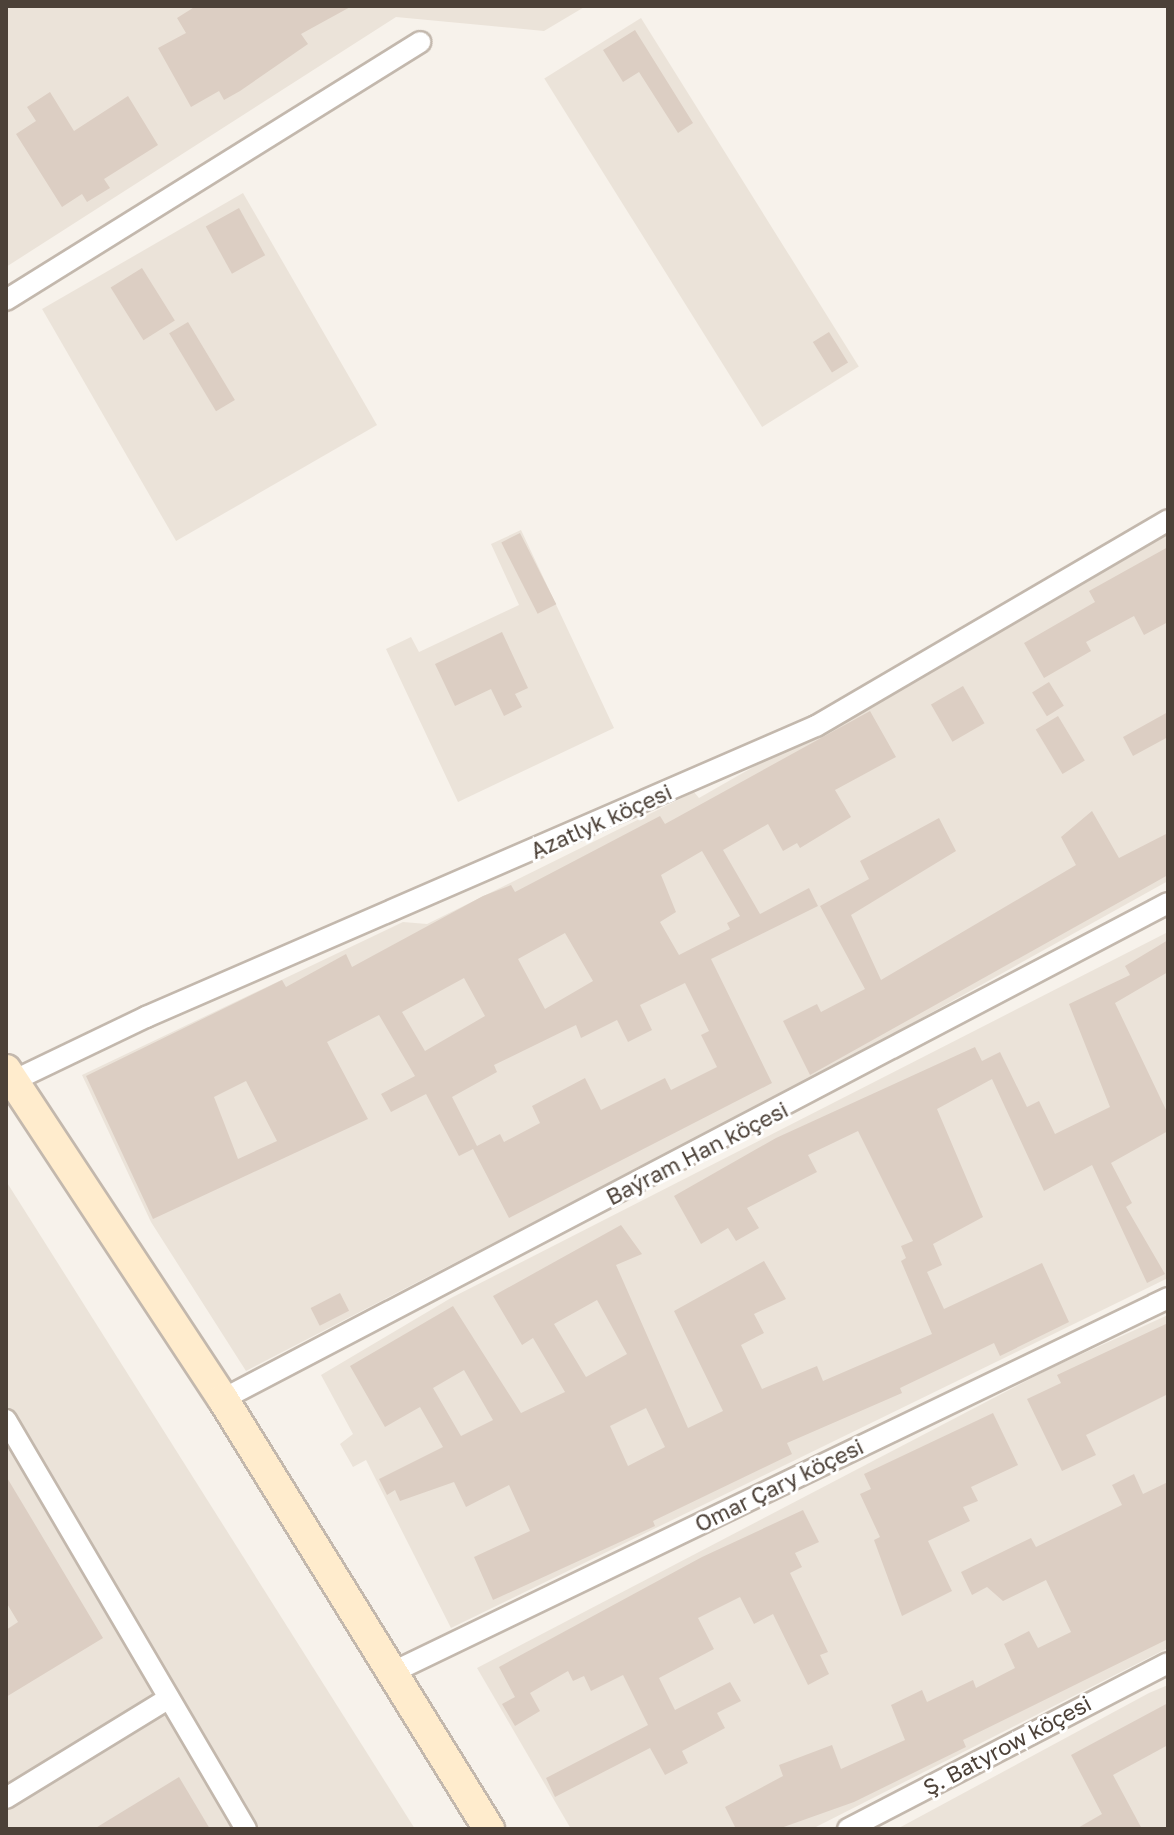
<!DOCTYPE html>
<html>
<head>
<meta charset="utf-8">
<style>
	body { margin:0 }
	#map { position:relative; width:1174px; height:1835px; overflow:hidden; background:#f7f2eb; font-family:"Golos Text",sans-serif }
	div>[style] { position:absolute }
	.residential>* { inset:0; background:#ebe3d9; transform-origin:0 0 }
	.building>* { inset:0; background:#dccec3; transform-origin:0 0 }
	.roads { filter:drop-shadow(2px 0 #c3b8ad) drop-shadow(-2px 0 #c3b8ad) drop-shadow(0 2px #c3b8ad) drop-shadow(0 -2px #c3b8ad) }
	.street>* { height:20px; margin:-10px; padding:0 10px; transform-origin:10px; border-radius:10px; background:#fff }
	.secondary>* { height:30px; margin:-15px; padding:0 15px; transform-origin:15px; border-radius:15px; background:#ffeccd }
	span { translate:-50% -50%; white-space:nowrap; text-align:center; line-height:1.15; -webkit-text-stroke:6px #fff; paint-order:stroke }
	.street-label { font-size:22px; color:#4c4138 }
	.frame { position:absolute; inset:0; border:8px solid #4c4138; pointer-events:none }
</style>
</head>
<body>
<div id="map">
	<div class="residential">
		<div style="clip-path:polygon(6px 6px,586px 6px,544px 31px,396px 17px,6px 267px)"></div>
		<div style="left:641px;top:18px;width:411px;height:114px;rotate:58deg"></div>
		<div style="left:243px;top:193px;width:268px;height:232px;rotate:60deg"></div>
		<div style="clip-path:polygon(521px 530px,614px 728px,458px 802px,386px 649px,411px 637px,419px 652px,519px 605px,491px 544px)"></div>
		<div style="clip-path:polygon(1168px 530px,1168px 881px,846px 1060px,246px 1371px,151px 1222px,82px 1075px,403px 922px,427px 924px,694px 792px,699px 798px)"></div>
		<div style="clip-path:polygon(1168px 932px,1168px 1278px,451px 1628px,366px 1460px,353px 1467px,340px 1444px,353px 1434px,321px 1375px,451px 1298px)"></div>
		<div style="clip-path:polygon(6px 1181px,415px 1829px,6px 1829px)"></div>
		<div style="clip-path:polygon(1168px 1315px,1168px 1648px,812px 1829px,571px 1829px,477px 1668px,1051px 1368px)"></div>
		<div style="clip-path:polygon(1168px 1685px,1168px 1829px,897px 1829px,1149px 1693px)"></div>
	</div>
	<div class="building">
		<div style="clip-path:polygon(196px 6px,352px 6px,301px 34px,308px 44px,240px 91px,224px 100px,219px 91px,191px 107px,158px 48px,186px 33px,177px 18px)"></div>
		<div style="clip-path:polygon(635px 30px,693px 123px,678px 133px,639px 72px,623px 82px,603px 50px)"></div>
		<div style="clip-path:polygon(50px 92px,74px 131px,128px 96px,158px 145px,104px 179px,110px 188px,87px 202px,82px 194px,62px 207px,16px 134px,36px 121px,27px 107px)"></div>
		<div style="left:239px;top:208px;width:54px;height:38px;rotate:61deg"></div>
		<div style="left:142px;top:268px;width:62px;height:37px;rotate:58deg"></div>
		<div style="left:188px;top:322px;width:91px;height:22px;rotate:59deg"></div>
		<div style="left:829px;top:332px;width:36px;height:19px;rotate:58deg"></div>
		<div style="left:520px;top:533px;width:80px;height:21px;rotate:63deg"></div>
		<div style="clip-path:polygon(1168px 547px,1168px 622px,1144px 635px,1134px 616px,1086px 642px,1091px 651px,1044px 678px,1024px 643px,1095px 602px,1089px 591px)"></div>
		<div style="clip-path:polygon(502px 632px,528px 688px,515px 694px,522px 707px,504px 716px,491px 689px,455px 706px,435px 664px)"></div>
		<div style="left:1049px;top:682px;width:28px;height:20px;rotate:58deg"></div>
		<div style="left:963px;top:686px;width:43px;height:37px;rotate:60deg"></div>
		<div style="clip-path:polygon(evenodd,870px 711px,896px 757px,835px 790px,851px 817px,800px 848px,797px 843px,783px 851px,768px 824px,723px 850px,760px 914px,809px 888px,818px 906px,711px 959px,772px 1083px,509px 1218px,473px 1149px,459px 1156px,426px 1094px,391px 1112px,381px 1094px,415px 1076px,379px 1015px,327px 1042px,368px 1119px,153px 1219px,86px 1076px,282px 980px,286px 987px,346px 954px,352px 967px,483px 896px,511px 885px,515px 892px,660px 816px,665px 824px,870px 711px,702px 851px,740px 916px,727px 923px,730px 929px,679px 955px,660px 922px,676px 912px,661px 875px,702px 851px,870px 711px,565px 933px,593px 981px,545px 1009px,518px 959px,565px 933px,870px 711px,464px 978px,485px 1016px,425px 1051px,402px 1012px,464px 978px,870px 711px,685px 983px,709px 1031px,701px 1035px,717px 1067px,671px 1090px,665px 1078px,601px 1110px,585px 1078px,532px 1106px,540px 1123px,504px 1142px,500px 1134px,477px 1146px,452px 1097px,497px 1072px,494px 1065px,576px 1025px,581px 1038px,617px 1020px,628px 1042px,652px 1030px,640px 1005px,685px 983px,870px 711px,246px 1081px,277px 1141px,238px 1159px,214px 1097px,246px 1081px)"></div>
		<div style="clip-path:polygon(1168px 712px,1168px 737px,1133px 756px,1123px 737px)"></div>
		<div style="left:1058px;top:716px;width:52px;height:26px;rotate:59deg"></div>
		<div style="clip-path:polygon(1092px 811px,1119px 858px,1168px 833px,1168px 875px,810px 1075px,783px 1021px,817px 1004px,821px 1012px,865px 989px,820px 906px,869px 879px,860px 861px,939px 818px,956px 851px,851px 915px,881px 980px,1076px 865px,1061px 837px)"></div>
		<div style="clip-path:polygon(evenodd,1168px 940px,1168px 972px,1115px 1003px,1168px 1114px,1168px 1131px,1111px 1163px,1132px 1203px,1126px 1207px,1165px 1274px,1147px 1283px,1092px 1165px,1044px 1191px,992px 1079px,937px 1109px,983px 1217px,933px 1244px,942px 1265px,927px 1272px,944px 1309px,1042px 1263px,1069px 1322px,1000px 1356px,994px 1343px,900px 1388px,902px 1393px,787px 1443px,792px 1454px,653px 1521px,655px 1526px,493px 1600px,474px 1557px,530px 1531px,509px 1485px,466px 1507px,454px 1482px,400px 1501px,395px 1490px,387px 1495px,379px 1479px,443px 1447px,420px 1407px,385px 1427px,350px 1366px,453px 1306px,521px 1413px,565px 1392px,533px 1338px,522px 1345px,493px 1296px,621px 1225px,642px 1254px,616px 1265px,688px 1428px,723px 1411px,674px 1311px,764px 1261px,786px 1299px,754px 1314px,764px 1333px,741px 1345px,762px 1389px,817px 1366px,823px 1381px,932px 1334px,901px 1261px,906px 1258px,901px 1246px,913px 1241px,858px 1131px,808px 1155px,817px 1172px,747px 1208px,759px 1228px,736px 1241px,728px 1228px,701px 1244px,674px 1196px,776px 1138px,975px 1047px,982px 1061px,1000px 1052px,1027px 1107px,1039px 1101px,1055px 1134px,1110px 1107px,1069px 1004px,1130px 975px,1125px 966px,1168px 940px,597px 1300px,627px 1354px,586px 1377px,554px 1324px,597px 1300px,1168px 940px,464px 1370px,493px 1420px,461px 1436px,433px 1388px,464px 1370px,1168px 940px,646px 1408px,665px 1447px,628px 1466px,610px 1426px,646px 1408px)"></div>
		<div style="left:340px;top:1293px;width:20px;height:33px;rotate:63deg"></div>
		<div style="clip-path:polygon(1168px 1323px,1168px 1394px,1086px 1435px,1096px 1455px,1062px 1471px,1027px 1399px,1061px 1383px,1057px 1375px)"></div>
		<div style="clip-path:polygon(993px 1413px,1018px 1465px,971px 1487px,978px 1501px,963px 1507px,970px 1521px,928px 1541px,952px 1591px,902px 1616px,874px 1540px,880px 1537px,860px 1494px,871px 1489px,864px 1474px)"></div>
		<div style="clip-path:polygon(1134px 1474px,1143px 1494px,1168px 1482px,1168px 1639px,963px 1740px,966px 1747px,854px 1802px,778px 1829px,736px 1829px,725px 1807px,783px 1776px,779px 1765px,832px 1745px,841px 1769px,905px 1740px,891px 1705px,922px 1690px,927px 1702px,973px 1680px,976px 1688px,1015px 1668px,1004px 1644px,1029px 1631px,1038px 1648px,1071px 1632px,1046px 1580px,1003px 1601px,987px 1587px,972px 1595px,961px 1572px,1031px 1538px,1036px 1547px,1122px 1505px,1112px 1485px)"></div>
		<div style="clip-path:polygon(6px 1476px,103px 1638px,6px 1697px,6px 1630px,18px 1622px,6px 1602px)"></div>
		<div style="clip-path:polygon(803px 1510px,819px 1542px,795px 1553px,802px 1567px,790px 1573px,828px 1652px,820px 1655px,829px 1674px,808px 1685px,773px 1614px,754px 1624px,740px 1597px,698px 1618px,714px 1649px,659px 1678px,675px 1710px,730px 1682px,741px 1701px,717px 1713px,725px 1728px,682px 1751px,688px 1763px,665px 1775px,650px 1748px,555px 1797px,546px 1778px,648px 1725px,623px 1675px,591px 1691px,584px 1676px,573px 1681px,568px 1671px,530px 1693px,540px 1711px,515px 1726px,502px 1704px,515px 1697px,499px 1667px,702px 1557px)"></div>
		<div style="clip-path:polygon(1168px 1703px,1168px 1745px,1113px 1775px,1142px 1829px,1076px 1829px,1102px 1814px,1071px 1755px)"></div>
		<div style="clip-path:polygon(179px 1777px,210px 1829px,94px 1829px)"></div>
	</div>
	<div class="roads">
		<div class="street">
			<div style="left:6px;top:300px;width:488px;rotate:-31.9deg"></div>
			<div style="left:13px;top:1081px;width:148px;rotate:-25.7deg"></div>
			<div style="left:146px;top:1017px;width:730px;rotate:-23.48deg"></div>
			<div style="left:816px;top:726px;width:408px;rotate:-30.3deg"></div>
			<div style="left:223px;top:1399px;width:1067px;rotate:-27.69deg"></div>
			<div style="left:6px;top:1420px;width:474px;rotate:59.6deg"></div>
			<div style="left:391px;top:1673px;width:863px;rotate:-25.76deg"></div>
			<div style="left:6px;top:1798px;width:191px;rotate:-31.5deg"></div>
			<div style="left:848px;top:1829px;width:360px;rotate:-27.4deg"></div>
		</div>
		<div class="secondary">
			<div style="left:6px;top:1070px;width:394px;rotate:56.6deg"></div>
			<div style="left:223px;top:1399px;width:506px;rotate:58.26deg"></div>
		</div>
	</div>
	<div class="street-label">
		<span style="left:601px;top:821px;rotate:-24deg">Azatlyk köçesi</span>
		<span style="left:697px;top:1153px;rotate:-27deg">Baýram Han köçesi</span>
		<span style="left:779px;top:1485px;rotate:-26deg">Omar Çary köçesi</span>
		<span style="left:1007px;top:1745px;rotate:-28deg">Ş. Batyrow köçesi</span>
	</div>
	<div class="frame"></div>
</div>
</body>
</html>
